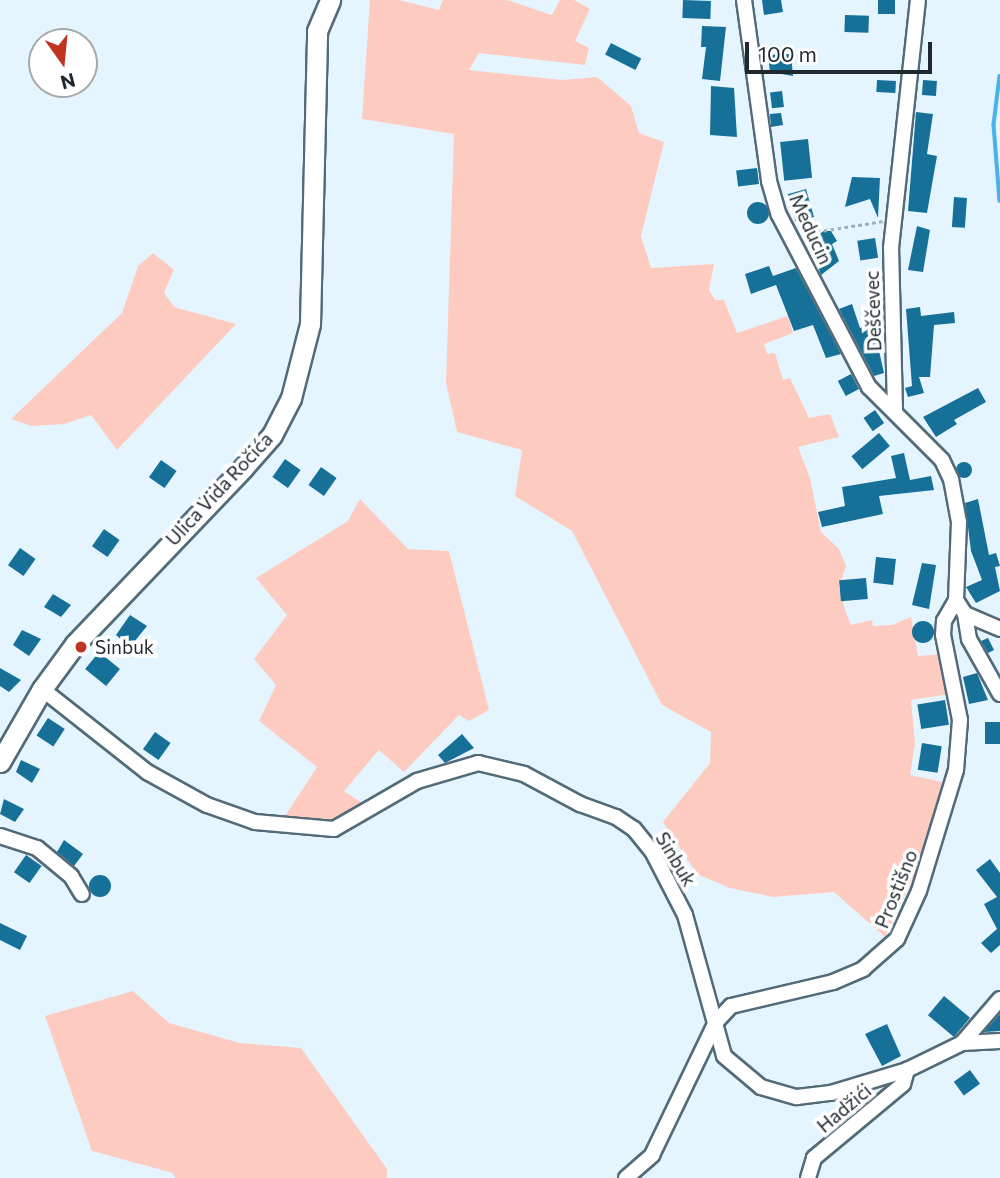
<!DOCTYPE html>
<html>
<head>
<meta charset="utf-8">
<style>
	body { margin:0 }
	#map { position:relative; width:1000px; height:1178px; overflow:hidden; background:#e5f5ff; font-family:Commissioner,sans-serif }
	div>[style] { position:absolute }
	.green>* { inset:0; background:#fecbc1 }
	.stream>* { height:3.5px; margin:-1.75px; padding:0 1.75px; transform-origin:1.75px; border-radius:1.75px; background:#47b3e9 }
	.building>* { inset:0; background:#177097; transform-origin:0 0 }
	.round { border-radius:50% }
	.path>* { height:2.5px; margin-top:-1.25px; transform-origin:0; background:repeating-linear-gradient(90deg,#a0aeb6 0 3.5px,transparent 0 7px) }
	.roads { filter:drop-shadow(2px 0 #536b79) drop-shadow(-2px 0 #536b79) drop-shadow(0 2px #536b79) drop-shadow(0 -2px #536b79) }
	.street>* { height:14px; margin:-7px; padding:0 7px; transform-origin:7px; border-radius:7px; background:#fff }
	.secondary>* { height:19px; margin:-9.5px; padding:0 9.5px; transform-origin:9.5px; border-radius:9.5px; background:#fff }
	.dots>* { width:19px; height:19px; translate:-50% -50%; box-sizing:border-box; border:4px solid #fff; border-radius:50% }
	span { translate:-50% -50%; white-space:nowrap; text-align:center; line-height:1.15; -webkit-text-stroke:7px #fff; paint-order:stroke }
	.street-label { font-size:19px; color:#1e282e }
	.poi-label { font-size:19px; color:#1e282e }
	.left { translate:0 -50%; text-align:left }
	.north { position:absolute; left:28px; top:28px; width:70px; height:70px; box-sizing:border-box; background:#fff; border:2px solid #a5a9ab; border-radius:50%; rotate:165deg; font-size:19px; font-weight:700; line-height:28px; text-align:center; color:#1e282e }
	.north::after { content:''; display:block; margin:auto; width:24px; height:32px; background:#c03421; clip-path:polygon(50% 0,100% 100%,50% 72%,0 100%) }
	.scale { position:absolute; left:745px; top:42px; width:187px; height:32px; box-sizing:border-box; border:4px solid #1e282e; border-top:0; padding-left:9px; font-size:21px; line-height:24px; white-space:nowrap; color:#1e282e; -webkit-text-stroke:5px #fff; paint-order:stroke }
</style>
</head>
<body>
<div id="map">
	<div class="green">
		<div style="clip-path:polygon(370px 0,399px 0,439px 10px,443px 0,507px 0,552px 15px,560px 0,574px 0,590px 9px,575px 41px,589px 48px,585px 65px,479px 53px,469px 70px,562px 80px,597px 77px,631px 106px,639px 133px,664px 142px,641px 236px,651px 268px,714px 264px,709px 290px,715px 300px,724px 300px,737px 333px,788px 316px,793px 333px,764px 344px,767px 354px,775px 353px,783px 380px,790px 378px,809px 418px,830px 414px,839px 437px,798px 447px,810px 478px,821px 532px,839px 549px,846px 566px,839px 587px,846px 613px,851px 625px,872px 620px,873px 626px,892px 625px,911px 617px,918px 656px,942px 654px,950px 694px,911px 700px,915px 744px,910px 775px,947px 783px,915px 874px,885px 937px,834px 892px,773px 897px,730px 888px,697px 874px,663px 822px,710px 763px,711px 732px,662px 705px,572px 531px,515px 496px,522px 450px,457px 432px,446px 383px,454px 134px,362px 119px)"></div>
		<div style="clip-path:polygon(153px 253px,174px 270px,164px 293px,174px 307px,236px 324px,117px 450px,91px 415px,64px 424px,31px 426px,11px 419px,122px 313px,138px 266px)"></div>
		<div style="clip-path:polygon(360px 499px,408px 549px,449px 551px,489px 710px,469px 721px,459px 715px,404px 772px,379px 750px,344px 791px,365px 805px,326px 825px,298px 824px,285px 816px,317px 767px,259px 721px,276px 685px,254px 659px,287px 615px,256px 578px,348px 521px)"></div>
		<div style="clip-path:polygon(133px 991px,169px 1023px,240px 1043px,301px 1048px,387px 1169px,387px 1178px,175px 1178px,173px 1173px,92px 1151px,45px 1016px)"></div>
	</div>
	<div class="stream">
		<div style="left:1000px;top:76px;width:49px;rotate:97deg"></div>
		<div style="left:994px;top:125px;width:76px;rotate:85.5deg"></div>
	</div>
	<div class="building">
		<div style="left:683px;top:0;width:28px;height:18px;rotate:2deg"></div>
		<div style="clip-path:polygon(762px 0,781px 0,783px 12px,764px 15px)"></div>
		<div style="left:878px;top:0;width:17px;height:14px"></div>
		<div style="left:845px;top:15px;width:24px;height:17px;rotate:2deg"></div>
		<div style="clip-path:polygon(702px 26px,726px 27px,720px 81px,702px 79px,706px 47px,701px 47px)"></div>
		<div style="left:611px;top:43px;width:34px;height:13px;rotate:27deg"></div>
		<div style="clip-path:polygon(791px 54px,793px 76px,770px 72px,768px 55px)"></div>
		<div style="left:877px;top:80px;width:19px;height:12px;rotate:3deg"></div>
		<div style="left:923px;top:80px;width:14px;height:15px;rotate:4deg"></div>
		<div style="clip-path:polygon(711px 86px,734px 88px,737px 137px,710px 135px)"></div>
		<div style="left:782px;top:91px;width:16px;height:12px;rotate:83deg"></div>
		<div style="clip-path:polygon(916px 112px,933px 114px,927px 154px,937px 156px,927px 213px,908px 211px)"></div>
		<div style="clip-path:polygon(781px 113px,783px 125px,771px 127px,770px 114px)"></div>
		<div style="left:808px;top:139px;width:39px;height:28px;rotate:84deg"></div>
		<div style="left:757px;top:168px;width:16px;height:21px;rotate:83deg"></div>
		<div style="clip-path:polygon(852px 177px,880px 178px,878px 218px,870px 199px,845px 207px)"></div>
		<div style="left:806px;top:189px;width:29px;height:19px;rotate:74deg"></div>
		<div style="left:954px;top:197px;width:13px;height:30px;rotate:4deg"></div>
		<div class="round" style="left:747px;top:202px;width:22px;height:22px"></div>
		<div style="clip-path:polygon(917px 226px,930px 230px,923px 272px,908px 270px)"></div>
		<div style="clip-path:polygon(824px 231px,831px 231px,837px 241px,832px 244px,839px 261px,821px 275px,811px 247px,813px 238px)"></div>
		<div style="left:875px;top:238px;width:20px;height:18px;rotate:81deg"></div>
		<div style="clip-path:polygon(769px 266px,773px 276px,796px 268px,841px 354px,826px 358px,813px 325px,794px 331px,776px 285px,751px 294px,745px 274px)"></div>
		<div style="clip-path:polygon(852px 304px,860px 328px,873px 324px,884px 373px,874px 376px,839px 309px)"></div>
		<div style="clip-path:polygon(920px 307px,921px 316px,954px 312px,955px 323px,934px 325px,930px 377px,919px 377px,924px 393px,908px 397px,905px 388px,912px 386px,906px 309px)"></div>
		<div style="left:851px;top:374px;width:17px;height:15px;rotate:62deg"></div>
		<div style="clip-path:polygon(978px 388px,986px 402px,954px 420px,957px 424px,936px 437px,923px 417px)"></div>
		<div style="left:875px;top:410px;width:16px;height:14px;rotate:55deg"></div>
		<div style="left:879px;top:433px;width:17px;height:36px;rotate:50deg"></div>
		<div style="clip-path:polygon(904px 453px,910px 480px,931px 476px,934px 490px,879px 496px,883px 514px,822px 527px,818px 512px,845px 506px,842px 487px,896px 478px,891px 456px)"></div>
		<div style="left:285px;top:459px;width:19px;height:22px;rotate:35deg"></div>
		<div style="left:161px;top:460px;width:19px;height:21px;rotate:35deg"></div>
		<div class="round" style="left:956px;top:462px;width:16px;height:16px"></div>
		<div style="left:321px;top:467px;width:19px;height:22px;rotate:35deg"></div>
		<div style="clip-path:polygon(978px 499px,989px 555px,996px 553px,1000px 566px,995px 567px,1000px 591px,976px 603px,966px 587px,982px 580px,971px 551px,965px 503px)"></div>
		<div style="left:104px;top:529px;width:19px;height:21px;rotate:35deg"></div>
		<div style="left:20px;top:548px;width:19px;height:21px;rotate:35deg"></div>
		<div style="left:876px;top:557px;width:20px;height:26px;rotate:6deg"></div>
		<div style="clip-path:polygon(922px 563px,936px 565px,929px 609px,912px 605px)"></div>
		<div style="left:866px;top:578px;width:21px;height:27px;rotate:85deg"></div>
		<div style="clip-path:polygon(53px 594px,71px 605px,61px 617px,44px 607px)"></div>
		<div style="clip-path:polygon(130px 615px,147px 626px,130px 647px,116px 635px)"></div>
		<div class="round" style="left:912px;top:621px;width:22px;height:22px"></div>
		<div style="clip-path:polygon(22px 630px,41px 639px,29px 656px,13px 645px)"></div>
		<div style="clip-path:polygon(988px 638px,994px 650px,988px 653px,981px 641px)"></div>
		<div style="left:99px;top:652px;width:27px;height:22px;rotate:39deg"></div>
		<div style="clip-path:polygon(0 668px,21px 680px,9px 692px,0 686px)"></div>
		<div style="clip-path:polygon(977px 673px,988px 700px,969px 704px,963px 677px)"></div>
		<div style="left:945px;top:700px;width:25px;height:28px;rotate:81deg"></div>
		<div style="left:48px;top:718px;width:20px;height:21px;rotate:33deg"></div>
		<div style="left:985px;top:722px;width:15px;height:22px"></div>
		<div style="left:155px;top:732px;width:19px;height:21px;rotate:35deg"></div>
		<div style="clip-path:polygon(462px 734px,474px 748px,445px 763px,438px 755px)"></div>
		<div style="left:922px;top:743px;width:20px;height:27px;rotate:9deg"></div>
		<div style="clip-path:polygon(21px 760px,40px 769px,32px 783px,16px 772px)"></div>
		<div style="clip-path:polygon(4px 799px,24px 809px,15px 822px,0 814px)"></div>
		<div style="clip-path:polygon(64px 840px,83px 854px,74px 866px,57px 852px)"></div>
		<div style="left:26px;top:855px;width:19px;height:21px;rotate:35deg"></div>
		<div style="clip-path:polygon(990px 859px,1000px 873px,1000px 945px,991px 953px,981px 943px,997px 929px,984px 904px,997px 897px,976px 870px)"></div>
		<div class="round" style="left:89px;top:875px;width:22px;height:22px"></div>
		<div style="clip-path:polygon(0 923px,27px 936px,20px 950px,0 940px)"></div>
		<div style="left:944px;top:996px;width:34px;height:25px;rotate:40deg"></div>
		<div style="clip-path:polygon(1000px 1014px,1000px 1031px,984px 1032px)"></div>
		<div style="clip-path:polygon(887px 1024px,901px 1056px,882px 1066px,865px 1034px)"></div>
		<div style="left:970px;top:1070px;width:17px;height:20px;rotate:54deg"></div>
	</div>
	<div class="path">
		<div style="left:803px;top:234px;width:81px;rotate:-9.2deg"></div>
	</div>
	<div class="roads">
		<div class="street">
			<div style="left:744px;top:0;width:183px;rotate:82.1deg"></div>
			<div style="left:769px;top:181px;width:35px;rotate:74deg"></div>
			<div style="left:779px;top:215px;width:194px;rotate:62.4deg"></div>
			<div style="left:869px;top:387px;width:103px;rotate:45deg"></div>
			<div style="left:942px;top:460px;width:21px;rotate:65deg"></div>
			<div style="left:951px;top:479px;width:44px;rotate:79.5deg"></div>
			<div style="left:959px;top:522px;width:78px;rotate:92.2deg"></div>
			<div style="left:956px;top:600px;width:17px;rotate:57deg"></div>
			<div style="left:965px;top:614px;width:38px;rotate:23deg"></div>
			<div style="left:895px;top:410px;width:162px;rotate:-91.4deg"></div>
			<div style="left:891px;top:248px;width:249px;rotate:-83.8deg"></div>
			<div style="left:965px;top:614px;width:25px;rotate:81deg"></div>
			<div style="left:969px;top:639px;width:63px;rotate:60.6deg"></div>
			<div style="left:42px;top:689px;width:134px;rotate:38.3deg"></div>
			<div style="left:147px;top:772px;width:68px;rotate:28.8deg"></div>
			<div style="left:207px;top:805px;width:51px;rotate:19.5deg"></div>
			<div style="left:255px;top:822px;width:79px;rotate:5.1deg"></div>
			<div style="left:334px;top:829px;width:96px;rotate:-30deg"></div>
			<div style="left:417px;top:781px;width:64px;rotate:-16.4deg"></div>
			<div style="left:478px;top:763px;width:47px;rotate:13.4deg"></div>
			<div style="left:524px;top:774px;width:64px;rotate:28.2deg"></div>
			<div style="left:580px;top:804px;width:38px;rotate:20deg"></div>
			<div style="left:616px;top:817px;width:22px;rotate:34deg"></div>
			<div style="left:634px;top:829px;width:28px;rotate:51deg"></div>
			<div style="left:652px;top:851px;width:72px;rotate:62.7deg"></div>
			<div style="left:685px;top:915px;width:146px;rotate:74.5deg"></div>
			<div style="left:724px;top:1056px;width:48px;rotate:40deg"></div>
			<div style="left:761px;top:1087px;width:37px;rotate:16deg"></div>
			<div style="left:797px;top:1097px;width:34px;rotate:-7deg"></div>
			<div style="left:831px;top:1093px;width:79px;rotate:-16.8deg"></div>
			<div style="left:907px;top:1070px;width:61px;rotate:-26.1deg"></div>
			<div style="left:962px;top:1043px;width:58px;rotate:-49.2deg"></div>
			<div style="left:0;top:836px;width:39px;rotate:18deg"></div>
			<div style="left:37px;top:848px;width:44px;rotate:39.5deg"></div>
			<div style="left:71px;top:876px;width:21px;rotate:59deg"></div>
			<div style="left:962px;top:1043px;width:38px;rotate:-3deg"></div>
			<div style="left:626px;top:1178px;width:35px;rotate:-41deg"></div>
			<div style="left:652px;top:1155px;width:148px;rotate:-64.3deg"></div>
			<div style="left:716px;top:1022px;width:22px;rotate:-47deg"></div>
			<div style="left:731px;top:1006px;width:105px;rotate:-13.2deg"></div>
			<div style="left:833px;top:982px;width:33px;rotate:-23deg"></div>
			<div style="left:863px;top:969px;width:45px;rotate:-41.4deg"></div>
			<div style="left:897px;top:939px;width:53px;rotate:-65.4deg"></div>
			<div style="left:919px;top:891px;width:127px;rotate:-73deg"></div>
			<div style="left:956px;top:770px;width:50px;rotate:-85.4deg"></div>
			<div style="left:960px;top:720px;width:87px;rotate:-101.3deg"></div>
			<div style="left:943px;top:635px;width:14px;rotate:-86deg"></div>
			<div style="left:944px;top:621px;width:24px;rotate:-60deg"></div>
			<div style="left:808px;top:1178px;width:21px;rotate:-73deg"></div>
			<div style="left:814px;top:1158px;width:116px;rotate:-39.7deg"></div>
			<div style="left:903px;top:1084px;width:15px;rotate:-74deg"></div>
		</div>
		<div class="secondary">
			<div style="left:0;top:762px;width:84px;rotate:-60.1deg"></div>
			<div style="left:42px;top:689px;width:56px;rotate:-53.7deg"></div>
			<div style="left:75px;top:644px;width:243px;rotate:-46.3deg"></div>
			<div style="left:243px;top:468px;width:44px;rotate:-48.7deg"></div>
			<div style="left:272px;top:435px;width:42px;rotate:-62.8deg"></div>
			<div style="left:291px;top:398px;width:76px;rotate:-75.6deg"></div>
			<div style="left:310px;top:324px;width:293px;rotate:-88.6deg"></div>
			<div style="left:317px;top:31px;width:34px;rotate:-67deg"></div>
		</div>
	</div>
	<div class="dots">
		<div style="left:81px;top:647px;background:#c03421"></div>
	</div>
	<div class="street-label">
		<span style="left:811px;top:229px;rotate:65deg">Meducin</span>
		<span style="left:873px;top:311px;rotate:-92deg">Deščevec</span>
		<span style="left:219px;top:489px;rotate:-47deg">Ulica Vida Ročića</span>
		<span style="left:676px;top:859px;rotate:59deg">Sinbuk</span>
		<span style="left:896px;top:889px;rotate:-68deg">Prostišno</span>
		<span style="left:844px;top:1108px;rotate:-40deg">Hadžići</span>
	</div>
	<div class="poi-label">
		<span class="left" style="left:95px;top:647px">Sinbuk</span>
	</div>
	<div class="north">N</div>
	<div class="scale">100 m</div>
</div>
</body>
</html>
